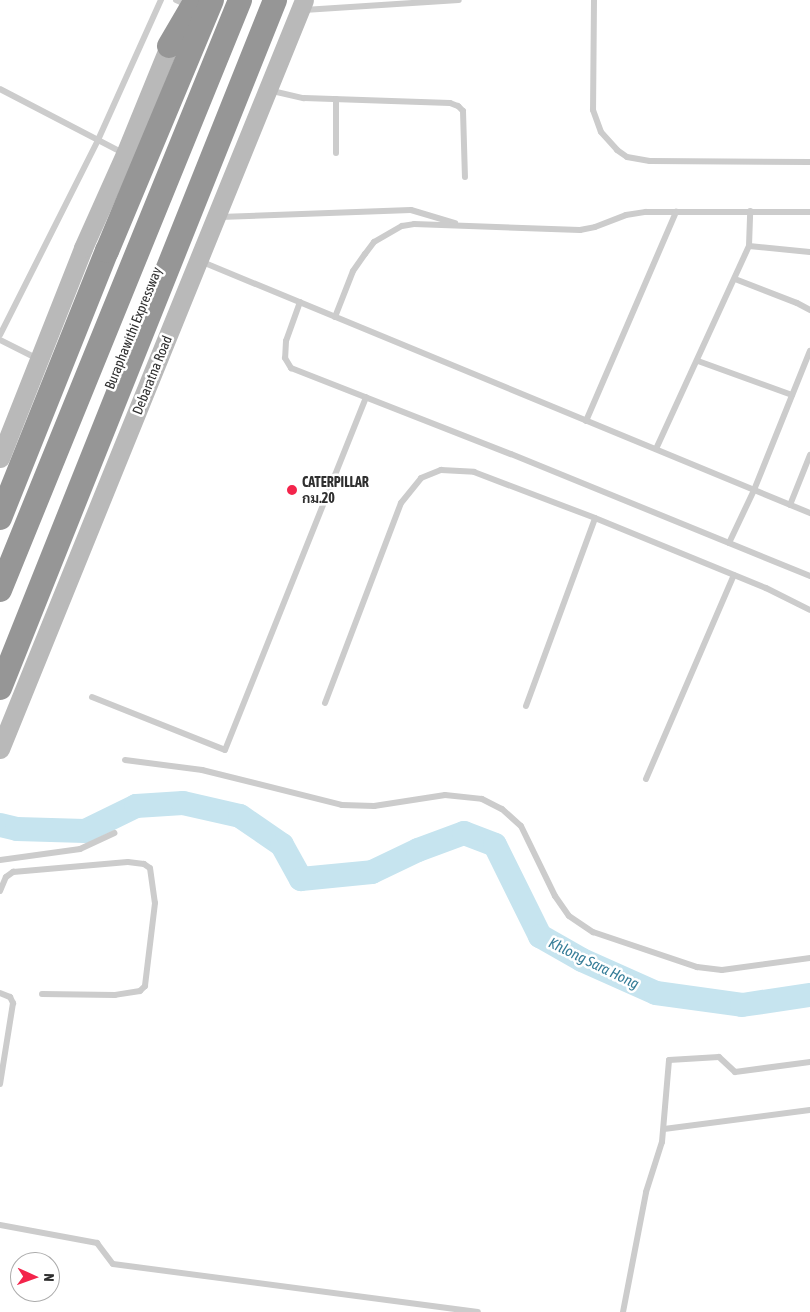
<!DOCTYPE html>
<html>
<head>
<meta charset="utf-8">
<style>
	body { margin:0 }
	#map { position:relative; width:810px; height:1312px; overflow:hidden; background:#fff; font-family:"Asap Condensed",Sarabun,sans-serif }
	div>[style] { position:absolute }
	.river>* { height:24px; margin:-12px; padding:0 12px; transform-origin:12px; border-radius:12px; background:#c6e4ef }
	.lane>* { height:6px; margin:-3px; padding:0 3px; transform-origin:3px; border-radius:3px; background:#ccc }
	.secondary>* { height:19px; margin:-9.5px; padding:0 9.5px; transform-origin:9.5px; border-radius:9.5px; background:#b9b9b9 }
	.highway>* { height:24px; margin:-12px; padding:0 12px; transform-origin:12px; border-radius:12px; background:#969696 }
	.dots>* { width:14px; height:14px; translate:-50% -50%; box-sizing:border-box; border:2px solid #fff; border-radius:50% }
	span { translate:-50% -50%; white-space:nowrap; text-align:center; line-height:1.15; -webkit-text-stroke:5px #fff; paint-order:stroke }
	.street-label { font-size:14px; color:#2f2f2f }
	.poi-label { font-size:14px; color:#2f2f2f; font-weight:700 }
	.left { translate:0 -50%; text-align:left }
	.water-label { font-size:15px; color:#367d98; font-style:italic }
	.north { position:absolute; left:10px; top:1252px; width:50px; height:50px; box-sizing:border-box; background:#fff; border:1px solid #acacac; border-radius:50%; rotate:92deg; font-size:14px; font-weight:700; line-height:20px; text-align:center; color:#2f2f2f }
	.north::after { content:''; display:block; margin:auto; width:18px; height:22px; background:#f3244b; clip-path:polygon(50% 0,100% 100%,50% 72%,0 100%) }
</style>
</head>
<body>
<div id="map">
	<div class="river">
		<div style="left:0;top:825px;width:17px;rotate:13deg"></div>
		<div style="left:17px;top:829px;width:68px;rotate:1.7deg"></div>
		<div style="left:85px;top:831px;width:57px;rotate:-26.1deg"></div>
		<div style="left:136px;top:806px;width:47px;rotate:-3.7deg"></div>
		<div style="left:183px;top:803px;width:58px;rotate:12.8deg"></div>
		<div style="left:240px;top:816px;width:51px;rotate:34.6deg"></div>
		<div style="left:282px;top:845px;width:39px;rotate:61deg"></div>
		<div style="left:301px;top:879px;width:71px;rotate:-5.6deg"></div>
		<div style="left:372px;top:872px;width:51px;rotate:-25.6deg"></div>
		<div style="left:418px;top:850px;width:49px;rotate:-20.3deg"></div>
		<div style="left:464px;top:833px;width:33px;rotate:21deg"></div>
		<div style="left:495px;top:845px;width:102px;rotate:63.7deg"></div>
		<div style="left:540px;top:936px;width:48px;rotate:29.7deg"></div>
		<div style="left:582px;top:960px;width:81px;rotate:24deg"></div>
		<div style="left:656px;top:993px;width:87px;rotate:7.9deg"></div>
		<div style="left:742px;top:1005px;width:69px;rotate:-8.4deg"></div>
	</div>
	<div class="lane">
		<div style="left:176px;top:0;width:10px;rotate:24deg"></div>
		<div style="left:594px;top:0;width:110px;rotate:90.5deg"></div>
		<div style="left:593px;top:110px;width:23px;rotate:70deg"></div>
		<div style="left:601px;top:132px;width:24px;rotate:48deg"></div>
		<div style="left:617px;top:150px;width:12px;rotate:35deg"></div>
		<div style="left:627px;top:157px;width:23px;rotate:10deg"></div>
		<div style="left:650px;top:161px;width:160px;rotate:0.4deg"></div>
		<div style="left:304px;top:10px;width:155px;rotate:-3.7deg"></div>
		<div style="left:0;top:89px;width:139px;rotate:27.5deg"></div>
		<div style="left:268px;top:90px;width:37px;rotate:13deg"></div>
		<div style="left:304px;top:98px;width:146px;rotate:2deg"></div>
		<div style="left:450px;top:103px;width:9px;rotate:21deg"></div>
		<div style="left:458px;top:106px;width:7px;rotate:45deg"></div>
		<div style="left:463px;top:111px;width:66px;rotate:88.3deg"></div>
		<div style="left:336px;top:99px;width:54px;rotate:90deg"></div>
		<div style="left:220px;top:217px;width:191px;rotate:-2.1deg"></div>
		<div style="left:411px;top:210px;width:46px;rotate:16.5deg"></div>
		<div style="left:749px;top:246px;width:61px;rotate:5.6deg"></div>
		<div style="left:200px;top:261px;width:660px;rotate:22.45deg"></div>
		<div style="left:735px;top:279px;width:66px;rotate:21.2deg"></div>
		<div style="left:797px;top:303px;width:15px;rotate:28deg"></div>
		<div style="left:300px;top:302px;width:41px;rotate:109.7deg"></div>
		<div style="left:286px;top:341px;width:17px;rotate:93deg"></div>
		<div style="left:285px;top:358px;width:12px;rotate:59deg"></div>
		<div style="left:291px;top:368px;width:236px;rotate:21.4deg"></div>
		<div style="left:511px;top:454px;width:323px;rotate:22.2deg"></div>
		<div style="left:335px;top:317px;width:49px;rotate:-68.6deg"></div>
		<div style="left:353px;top:271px;width:21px;rotate:-55deg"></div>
		<div style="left:365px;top:254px;width:15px;rotate:-53deg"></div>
		<div style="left:374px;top:242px;width:32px;rotate:-30deg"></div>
		<div style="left:402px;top:226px;width:12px;rotate:-9deg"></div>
		<div style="left:414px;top:224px;width:166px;rotate:2.1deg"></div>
		<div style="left:580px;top:230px;width:15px;rotate:-11deg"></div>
		<div style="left:595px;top:227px;width:33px;rotate:-21deg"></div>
		<div style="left:626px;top:215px;width:20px;rotate:-9deg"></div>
		<div style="left:646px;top:212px;width:164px"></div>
		<div style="left:0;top:335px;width:218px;rotate:-63.3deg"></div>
		<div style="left:98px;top:140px;width:154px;rotate:-65.8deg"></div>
		<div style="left:0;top:340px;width:42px;rotate:26.6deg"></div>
		<div style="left:698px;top:361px;width:100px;rotate:19.9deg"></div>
		<div style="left:586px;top:421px;width:228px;rotate:-66.7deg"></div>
		<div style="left:656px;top:449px;width:223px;rotate:-65.4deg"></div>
		<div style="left:749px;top:246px;width:35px;rotate:-88deg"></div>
		<div style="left:790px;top:505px;width:54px;rotate:-68.2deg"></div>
		<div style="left:729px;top:543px;width:59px;rotate:-64.7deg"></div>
		<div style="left:754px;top:490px;width:150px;rotate:-68.1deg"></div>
		<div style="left:92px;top:697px;width:143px;rotate:21.7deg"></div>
		<div style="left:225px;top:750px;width:380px;rotate:-68.2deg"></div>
		<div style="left:325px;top:703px;width:214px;rotate:-69.2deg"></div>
		<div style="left:401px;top:503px;width:32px;rotate:-51deg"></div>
		<div style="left:421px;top:478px;width:22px;rotate:-22deg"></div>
		<div style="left:441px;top:470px;width:33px;rotate:3deg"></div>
		<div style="left:474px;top:472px;width:129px;rotate:20.8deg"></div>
		<div style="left:595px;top:518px;width:185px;rotate:22.3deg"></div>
		<div style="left:766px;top:588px;width:49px;rotate:26.6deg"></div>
		<div style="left:526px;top:706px;width:200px;rotate:-69.8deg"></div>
		<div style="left:125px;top:760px;width:78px;rotate:7.4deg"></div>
		<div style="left:202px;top:770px;width:144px;rotate:14deg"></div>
		<div style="left:342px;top:805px;width:32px;rotate:2deg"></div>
		<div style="left:374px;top:806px;width:72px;rotate:-8.8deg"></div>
		<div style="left:445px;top:795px;width:37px;rotate:6deg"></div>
		<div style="left:482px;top:799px;width:22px;rotate:27deg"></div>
		<div style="left:502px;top:809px;width:25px;rotate:42deg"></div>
		<div style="left:521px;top:826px;width:78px;rotate:64.1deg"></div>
		<div style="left:555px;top:896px;width:24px;rotate:55deg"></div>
		<div style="left:569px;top:916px;width:29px;rotate:34deg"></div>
		<div style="left:593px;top:932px;width:110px;rotate:18.6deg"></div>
		<div style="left:697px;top:967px;width:25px;rotate:7deg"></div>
		<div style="left:722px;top:970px;width:89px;rotate:-7.8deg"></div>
		<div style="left:646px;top:779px;width:222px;rotate:-66.7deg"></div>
		<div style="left:0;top:860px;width:81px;rotate:-7.8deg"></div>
		<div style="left:80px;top:849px;width:38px;rotate:-25deg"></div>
		<div style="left:0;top:891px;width:15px;rotate:-67deg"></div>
		<div style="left:6px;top:877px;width:9px;rotate:-36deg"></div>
		<div style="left:13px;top:872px;width:115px;rotate:-5deg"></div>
		<div style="left:128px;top:862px;width:16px;rotate:7deg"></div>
		<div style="left:144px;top:864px;width:7px;rotate:34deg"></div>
		<div style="left:150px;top:868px;width:35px;rotate:82deg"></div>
		<div style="left:155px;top:903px;width:84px;rotate:96.9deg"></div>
		<div style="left:145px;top:986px;width:7px;rotate:135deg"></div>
		<div style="left:140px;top:991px;width:25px;rotate:171deg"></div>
		<div style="left:115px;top:995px;width:73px;rotate:-179.2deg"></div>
		<div style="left:0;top:993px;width:11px;rotate:22deg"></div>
		<div style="left:10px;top:997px;width:7px;rotate:63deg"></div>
		<div style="left:13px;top:1003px;width:82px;rotate:99.1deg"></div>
		<div style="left:664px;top:1129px;width:147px;rotate:-7.4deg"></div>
		<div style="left:0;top:1225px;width:99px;rotate:10.5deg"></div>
		<div style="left:97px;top:1243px;width:26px;rotate:53deg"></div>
		<div style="left:113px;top:1264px;width:368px;rotate:7.5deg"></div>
		<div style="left:623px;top:1312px;width:122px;rotate:-79.1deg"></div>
		<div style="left:646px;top:1192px;width:52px;rotate:-72.3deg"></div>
		<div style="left:662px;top:1142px;width:82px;rotate:-85.1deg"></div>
		<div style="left:669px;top:1060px;width:50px;rotate:-3.4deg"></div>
		<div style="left:719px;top:1057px;width:22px;rotate:43deg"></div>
		<div style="left:735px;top:1072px;width:76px;rotate:-7.6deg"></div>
	</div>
	<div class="secondary">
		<div style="left:0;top:458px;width:226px;rotate:-68.4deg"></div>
		<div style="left:83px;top:248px;width:103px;rotate:-65.9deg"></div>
		<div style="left:125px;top:154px;width:130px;rotate:-67.8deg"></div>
		<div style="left:0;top:749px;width:808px;rotate:-67.91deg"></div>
	</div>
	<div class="highway">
		<div style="left:169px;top:46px;width:53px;rotate:-59.6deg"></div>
		<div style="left:0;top:518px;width:288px;rotate:-68.2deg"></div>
		<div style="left:107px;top:251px;width:272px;rotate:-67.3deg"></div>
		<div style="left:0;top:590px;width:637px;rotate:-67.86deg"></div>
		<div style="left:0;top:688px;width:741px;rotate:-68.21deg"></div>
	</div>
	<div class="dots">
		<div style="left:292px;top:490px;background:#f3244b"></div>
	</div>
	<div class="street-label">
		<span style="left:133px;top:328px;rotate:-68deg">Buraphawithi Expressway</span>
		<span style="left:152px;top:375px;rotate:-68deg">Debaratna Road</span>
	</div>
	<div class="poi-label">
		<span class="left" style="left:302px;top:490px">CATERPILLAR<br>กม.20</span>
	</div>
	<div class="water-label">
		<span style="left:594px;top:963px;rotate:26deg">Khlong Sara Hong</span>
	</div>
	<div class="north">N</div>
</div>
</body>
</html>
